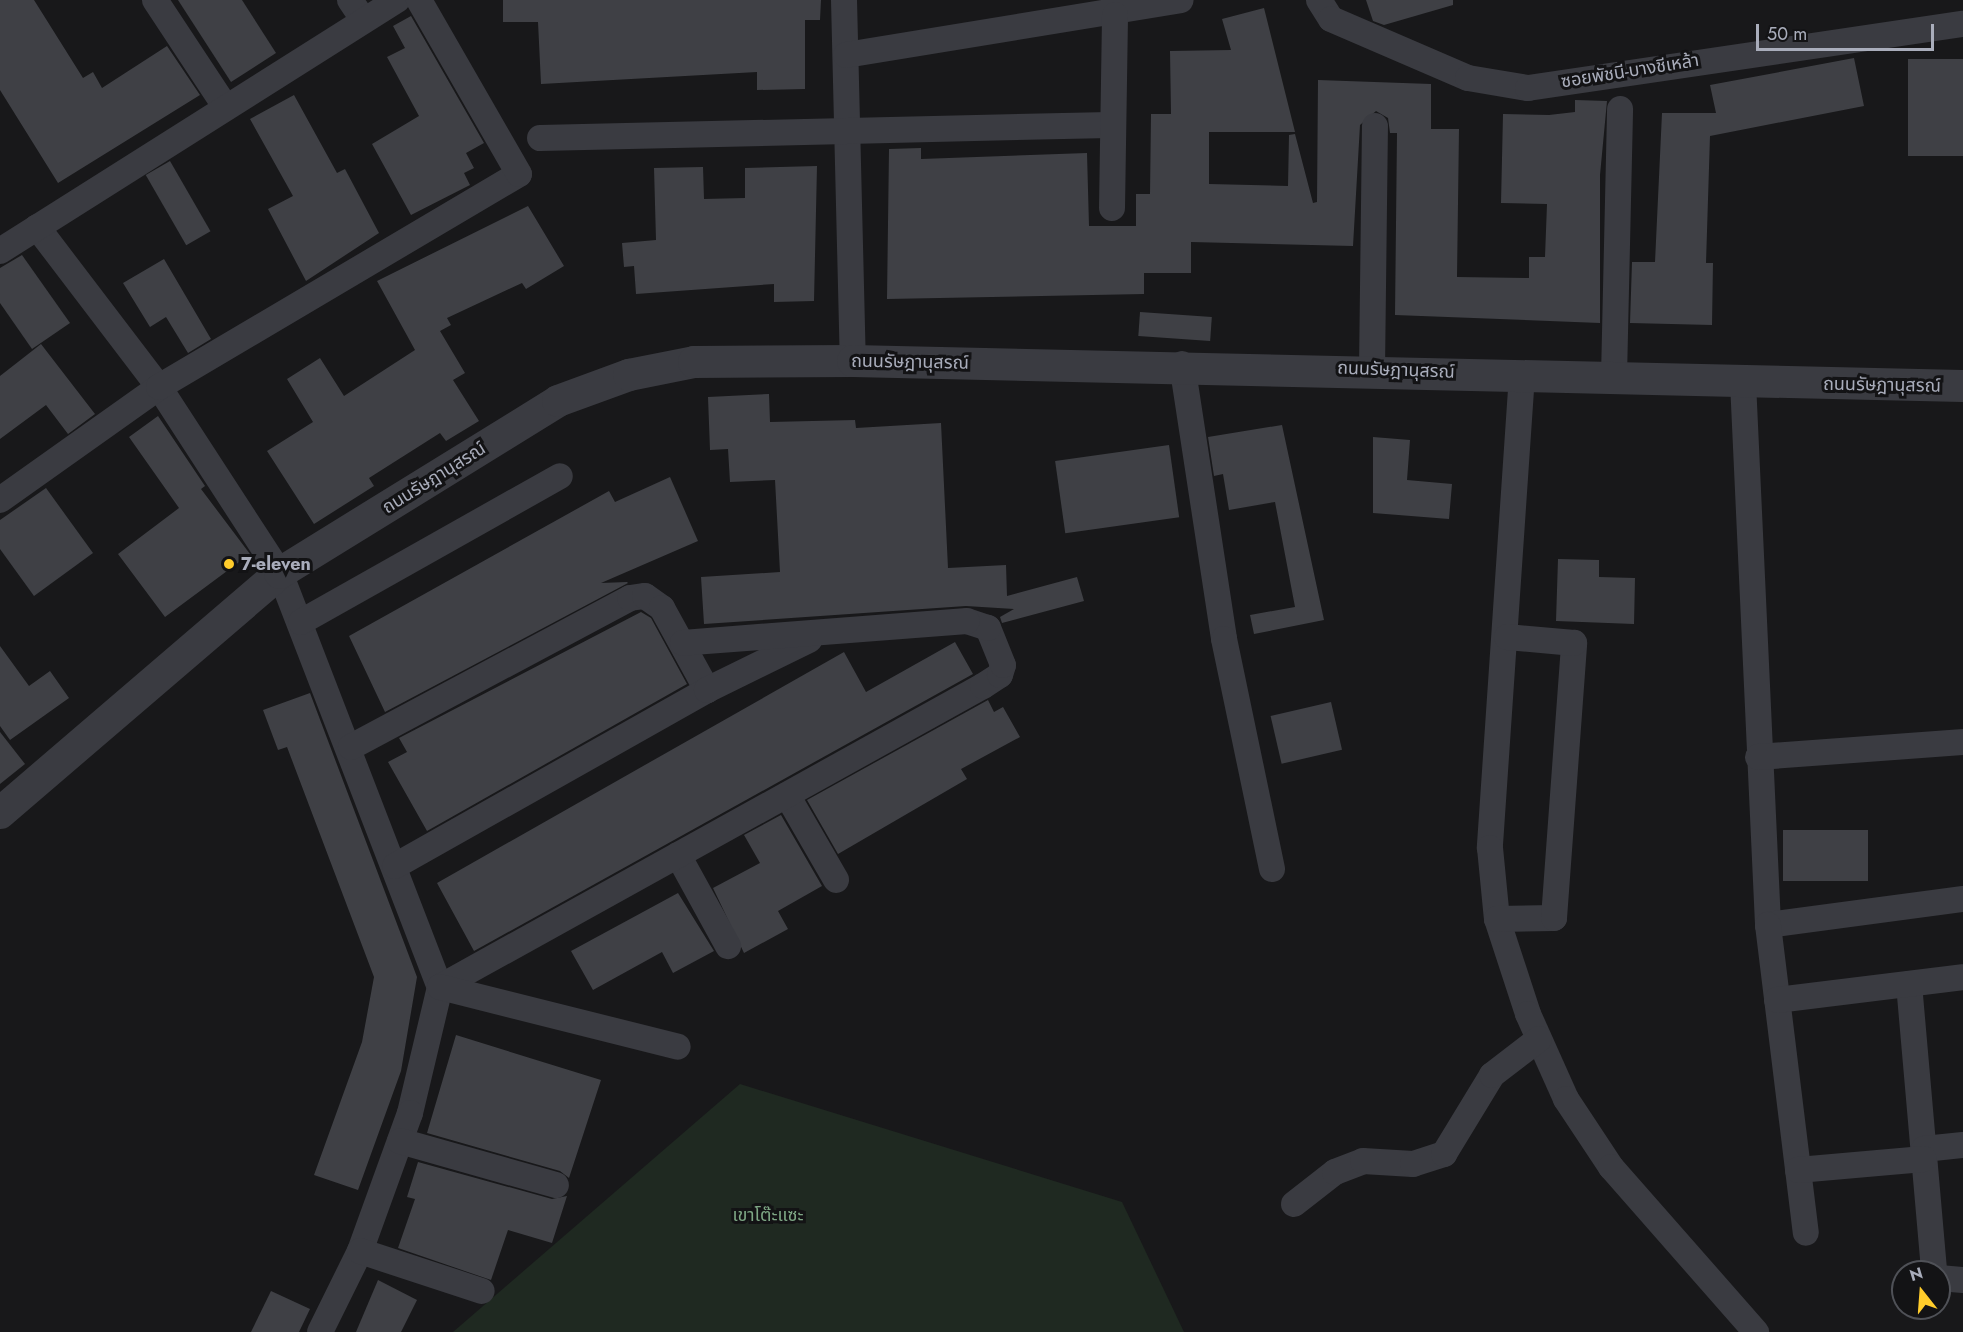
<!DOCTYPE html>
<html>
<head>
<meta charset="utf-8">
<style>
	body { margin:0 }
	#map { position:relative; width:1963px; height:1332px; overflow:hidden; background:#18181a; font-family:Jost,"Noto Sans Thai",sans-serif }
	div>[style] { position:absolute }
	.green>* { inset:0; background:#1f2921 }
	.building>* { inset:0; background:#3f4045; transform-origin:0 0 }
	.minor>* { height:26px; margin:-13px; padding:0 13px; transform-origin:13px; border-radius:13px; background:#3a3b41 }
	.tertiary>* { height:32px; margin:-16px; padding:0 16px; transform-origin:16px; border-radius:16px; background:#3a3b41 }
	.dots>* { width:16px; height:16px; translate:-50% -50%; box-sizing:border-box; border:3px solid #131315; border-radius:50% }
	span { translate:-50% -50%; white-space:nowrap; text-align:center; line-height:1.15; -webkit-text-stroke:6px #131315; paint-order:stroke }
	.street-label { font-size:18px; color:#a9adbb }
	.poi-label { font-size:18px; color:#a9adbb; font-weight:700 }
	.left { translate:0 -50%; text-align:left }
	.park-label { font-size:18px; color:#7ea785 }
	.north { position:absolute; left:1891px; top:1260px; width:60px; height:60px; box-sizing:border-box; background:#131315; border:2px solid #4f5157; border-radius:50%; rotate:343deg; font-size:16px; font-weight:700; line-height:24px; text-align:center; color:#a9adbb }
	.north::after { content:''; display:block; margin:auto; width:21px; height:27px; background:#ffcc2b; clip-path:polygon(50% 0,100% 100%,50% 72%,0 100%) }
	.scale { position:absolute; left:1756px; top:24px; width:178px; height:27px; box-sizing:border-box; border:3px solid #a9adbb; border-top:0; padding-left:8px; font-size:18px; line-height:21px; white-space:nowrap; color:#a9adbb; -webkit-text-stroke:4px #131315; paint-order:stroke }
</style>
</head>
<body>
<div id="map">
	<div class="green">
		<div style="clip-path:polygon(740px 1084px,1122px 1202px,1184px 1332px,453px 1332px)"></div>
	</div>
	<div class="building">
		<div style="clip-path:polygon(0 0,34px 0,83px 78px,93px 72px,102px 88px,167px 46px,200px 95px,58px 183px,0 90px)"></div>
		<div style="clip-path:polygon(178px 0,242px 0,276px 53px,231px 82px)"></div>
		<div style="clip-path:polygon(503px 0,821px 0,820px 20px,805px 20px,805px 89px,757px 90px,757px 72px,541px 84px,538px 22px,503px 22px)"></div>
		<div style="clip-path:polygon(1366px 0,1453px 0,1453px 5px,1384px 25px,1373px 21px)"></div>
		<div style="clip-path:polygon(1264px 8px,1295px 132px,1209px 132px,1209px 184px,1288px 186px,1289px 135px,1295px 134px,1313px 203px,1317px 202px,1318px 80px,1431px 84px,1431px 129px,1459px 129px,1457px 277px,1529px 278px,1529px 257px,1545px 257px,1547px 204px,1501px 203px,1503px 114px,1549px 115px,1575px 112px,1575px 100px,1607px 101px,1600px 175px,1600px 323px,1395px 315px,1397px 133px,1390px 133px,1388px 118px,1376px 111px,1360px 125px,1353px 246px,1191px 242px,1191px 273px,1144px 273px,1144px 294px,887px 299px,889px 149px,921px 148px,921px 159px,1087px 153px,1089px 226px,1136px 226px,1136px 194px,1150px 194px,1151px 114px,1171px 114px,1170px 51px,1231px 50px,1222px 19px)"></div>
		<div style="clip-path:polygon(411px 16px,484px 143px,466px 153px,474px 168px,464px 173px,470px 185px,411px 215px,372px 144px,419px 116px,387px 57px,405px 48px,393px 26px)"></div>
		<div style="clip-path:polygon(1854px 58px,1864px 106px,1710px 136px,1706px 263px,1713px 263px,1712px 325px,1630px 323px,1632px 262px,1655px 262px,1662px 113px,1716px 113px,1710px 85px)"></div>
		<div style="left:1963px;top:59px;width:97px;height:55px;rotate:90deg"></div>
		<div style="clip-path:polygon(294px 95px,337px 173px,345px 169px,379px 233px,306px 281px,268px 209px,293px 196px,250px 119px)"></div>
		<div style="left:170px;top:161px;width:81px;height:28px;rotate:60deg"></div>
		<div style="clip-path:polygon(817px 166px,814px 301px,774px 302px,774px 284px,636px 294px,634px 266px,624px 267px,622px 243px,656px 240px,654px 168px,703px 167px,704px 199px,745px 198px,745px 168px)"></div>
		<div style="clip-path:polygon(528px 206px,564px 266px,526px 289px,522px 283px,447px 318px,451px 325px,440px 331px,465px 373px,453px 380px,479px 421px,446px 441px,440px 433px,369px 478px,374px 486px,314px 524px,267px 451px,313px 422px,287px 379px,320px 358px,344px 396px,415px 350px,377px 281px)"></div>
		<div style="clip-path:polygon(22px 255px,70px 323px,32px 349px,0 303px,0 268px)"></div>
		<div style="clip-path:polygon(164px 259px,211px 339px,188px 353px,166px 317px,150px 327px,123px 283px)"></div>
		<div style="left:1140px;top:312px;width:72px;height:24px;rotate:4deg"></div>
		<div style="clip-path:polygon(41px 344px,95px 414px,68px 434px,46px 405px,0 439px,0 376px)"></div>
		<div style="clip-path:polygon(769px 394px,770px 422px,855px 420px,856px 428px,941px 423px,948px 568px,1006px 565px,1007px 596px,1077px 577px,1084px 601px,1002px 623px,1000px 617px,1014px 609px,966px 606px,704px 624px,701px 577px,780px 572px,775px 480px,730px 482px,728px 449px,710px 450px,708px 397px)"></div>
		<div style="clip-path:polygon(158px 416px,205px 486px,201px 489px,250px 554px,165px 617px,118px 554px,179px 508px,129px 437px)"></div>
		<div style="clip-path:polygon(1282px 425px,1324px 620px,1254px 634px,1250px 615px,1295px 607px,1275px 502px,1229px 510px,1223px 474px,1214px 476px,1208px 437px)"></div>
		<div style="clip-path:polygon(1373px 437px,1410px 440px,1407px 480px,1452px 484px,1449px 519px,1373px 513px)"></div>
		<div style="left:1169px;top:445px;width:73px;height:115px;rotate:82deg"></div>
		<div style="clip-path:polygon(670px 477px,698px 541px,601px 583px,627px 582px,628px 583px,385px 712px,349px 636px,609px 491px,615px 502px)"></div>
		<div style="clip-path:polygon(46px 488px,93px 553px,34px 596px,0 549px,0 520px)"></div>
		<div style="clip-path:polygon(1558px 559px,1599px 560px,1599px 577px,1635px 578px,1634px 624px,1556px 621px)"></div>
		<div style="clip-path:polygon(641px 612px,651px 618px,687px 684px,427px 831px,388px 762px,407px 752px,399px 738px)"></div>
		<div style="clip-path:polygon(955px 642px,973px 674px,474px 951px,437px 883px,844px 652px,866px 692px)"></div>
		<div style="clip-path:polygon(0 646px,29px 686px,50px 671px,69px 698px,10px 740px,0 726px)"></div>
		<div style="clip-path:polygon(310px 693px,417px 977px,401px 1071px,358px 1190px,314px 1175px,362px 1042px,374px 977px,287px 747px,278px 750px,263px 710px)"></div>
		<div style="clip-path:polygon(988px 700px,994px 712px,1003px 707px,1020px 737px,961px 769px,967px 779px,838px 854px,807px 800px)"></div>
		<div style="left:1331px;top:702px;width:49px;height:62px;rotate:77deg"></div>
		<div style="clip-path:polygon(0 732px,25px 764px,0 784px)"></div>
		<div style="clip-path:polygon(781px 815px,822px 886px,778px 911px,788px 929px,744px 953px,713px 888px,760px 863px,744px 835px)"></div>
		<div style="left:1868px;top:830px;width:51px;height:85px;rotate:90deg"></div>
		<div style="clip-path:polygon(678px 893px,714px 951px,673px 973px,662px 952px,593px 990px,571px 951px)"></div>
		<div style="clip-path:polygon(456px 1035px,601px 1080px,569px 1178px,560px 1171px,427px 1133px)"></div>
		<div style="clip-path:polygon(418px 1162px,552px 1199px,567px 1196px,552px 1243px,508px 1230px,491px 1280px,398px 1248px,415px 1199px,407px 1197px)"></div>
		<div style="clip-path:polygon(378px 1280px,417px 1300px,401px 1332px,356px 1332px)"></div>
		<div style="clip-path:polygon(271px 1291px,310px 1309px,299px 1332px,251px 1332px)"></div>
	</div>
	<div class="minor">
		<div style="left:155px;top:0;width:127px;rotate:56.6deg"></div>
		<div style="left:350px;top:0;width:22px;rotate:56deg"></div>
		<div style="left:844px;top:0;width:361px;rotate:88.6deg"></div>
		<div style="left:1319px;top:0;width:22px;rotate:58deg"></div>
		<div style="left:1331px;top:19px;width:149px;rotate:23.3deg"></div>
		<div style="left:1468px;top:78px;width:61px;rotate:9.5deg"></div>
		<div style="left:1528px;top:88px;width:440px;rotate:-8.4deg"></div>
		<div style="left:846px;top:55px;width:339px;rotate:-9.3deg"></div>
		<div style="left:540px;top:138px;width:570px;rotate:-1.31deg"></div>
		<div style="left:1112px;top:208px;width:193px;rotate:-89.1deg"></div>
		<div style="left:37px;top:227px;width:201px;rotate:52.7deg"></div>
		<div style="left:159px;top:387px;width:222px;rotate:57deg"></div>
		<div style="left:280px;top:573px;width:444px;rotate:68.9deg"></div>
		<div style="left:440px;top:987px;width:130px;rotate:103.4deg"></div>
		<div style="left:410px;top:1113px;width:147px;rotate:109.9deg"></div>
		<div style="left:360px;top:1251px;width:90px;rotate:116.3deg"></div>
		<div style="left:0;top:251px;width:470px;rotate:-32.3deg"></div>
		<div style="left:1182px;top:364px;width:278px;rotate:81.3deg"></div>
		<div style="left:1224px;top:639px;width:235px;rotate:78.2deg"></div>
		<div style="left:1372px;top:369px;width:243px;rotate:-89.3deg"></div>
		<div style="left:1522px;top:375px;width:474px;rotate:93.9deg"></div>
		<div style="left:1490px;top:848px;width:71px;rotate:84.4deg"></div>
		<div style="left:1497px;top:919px;width:100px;rotate:71.9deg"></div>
		<div style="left:1528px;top:1014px;width:93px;rotate:65.9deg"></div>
		<div style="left:1566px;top:1099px;width:82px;rotate:56.5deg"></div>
		<div style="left:1611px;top:1167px;width:220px;rotate:48.7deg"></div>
		<div style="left:1614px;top:377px;width:268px;rotate:-88.7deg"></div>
		<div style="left:1743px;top:382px;width:544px;rotate:87.36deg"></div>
		<div style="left:1768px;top:925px;width:197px;rotate:-7.6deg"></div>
		<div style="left:0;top:500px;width:195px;rotate:-35.4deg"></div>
		<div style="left:159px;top:387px;width:418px;rotate:-30.6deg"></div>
		<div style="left:519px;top:174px;width:201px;rotate:-119.9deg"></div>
		<div style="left:301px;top:622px;width:297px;rotate:-29.4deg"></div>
		<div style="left:351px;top:747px;width:316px;rotate:-28.1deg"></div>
		<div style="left:630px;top:598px;width:15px;rotate:-8deg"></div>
		<div style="left:645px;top:596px;width:21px;rotate:35deg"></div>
		<div style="left:662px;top:608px;width:94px;rotate:61.2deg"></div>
		<div style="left:1758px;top:757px;width:206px;rotate:-4.2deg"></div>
		<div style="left:787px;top:795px;width:98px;rotate:60deg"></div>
		<div style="left:678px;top:855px;width:104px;rotate:61.2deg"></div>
		<div style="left:395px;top:866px;width:358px;rotate:-29.4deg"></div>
		<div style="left:707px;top:690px;width:114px;rotate:-26.1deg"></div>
		<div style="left:1497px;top:919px;width:57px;rotate:-1deg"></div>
		<div style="left:1554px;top:918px;width:276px;rotate:-85.8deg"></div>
		<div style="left:1574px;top:643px;width:67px;rotate:-174.9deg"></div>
		<div style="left:1768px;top:925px;width:310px;rotate:83deg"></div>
		<div style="left:1909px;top:984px;width:289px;rotate:85deg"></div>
		<div style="left:440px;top:987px;width:621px;rotate:-29deg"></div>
		<div style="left:983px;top:686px;width:20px;rotate:-33deg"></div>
		<div style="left:1000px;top:675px;width:10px;rotate:-73deg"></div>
		<div style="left:1003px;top:665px;width:40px;rotate:-112deg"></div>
		<div style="left:988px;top:628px;width:22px;rotate:-162deg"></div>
		<div style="left:967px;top:621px;width:285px;rotate:175.6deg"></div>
		<div style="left:440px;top:987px;width:245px;rotate:14.1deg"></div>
		<div style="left:1777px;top:1000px;width:187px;rotate:-7deg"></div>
		<div style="left:400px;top:1141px;width:162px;rotate:15.8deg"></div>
		<div style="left:1924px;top:1149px;width:39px;rotate:-6deg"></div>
		<div style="left:1798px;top:1170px;width:126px;rotate:-5deg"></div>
		<div style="left:1294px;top:1204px;width:52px;rotate:-38deg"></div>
		<div style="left:1335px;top:1172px;width:30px;rotate:-21deg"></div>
		<div style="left:1363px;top:1161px;width:50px;rotate:3.4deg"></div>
		<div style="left:1413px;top:1164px;width:33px;rotate:-18deg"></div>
		<div style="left:1444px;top:1154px;width:92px;rotate:-58.7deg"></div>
		<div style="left:1492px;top:1075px;width:59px;rotate:-37.5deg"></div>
		<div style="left:360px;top:1251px;width:128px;rotate:18.2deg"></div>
		<div style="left:1939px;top:1278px;width:24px;rotate:5deg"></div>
	</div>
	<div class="tertiary">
		<div style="left:0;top:813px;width:369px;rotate:-40.6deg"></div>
		<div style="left:280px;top:573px;width:327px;rotate:-31.7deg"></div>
		<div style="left:558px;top:401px;width:76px;rotate:-20.1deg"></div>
		<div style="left:629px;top:375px;width:66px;rotate:-11.3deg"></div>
		<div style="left:694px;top:362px;width:159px;rotate:-0.4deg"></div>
		<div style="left:853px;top:361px;width:1110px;rotate:1.29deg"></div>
	</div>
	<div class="dots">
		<div style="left:229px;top:564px;background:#ffcc2b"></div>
	</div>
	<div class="street-label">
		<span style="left:1630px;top:71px;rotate:-9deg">ซอยพัชนี-บางชีเหล้า</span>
		<span style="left:910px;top:362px;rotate:1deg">ถนนรัษฎานุสรณ์</span>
		<span style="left:1396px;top:370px;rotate:2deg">ถนนรัษฎานุสรณ์</span>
		<span style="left:1882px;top:385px;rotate:1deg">ถนนรัษฎานุสรณ์</span>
		<span style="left:434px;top:478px;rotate:-32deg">ถนนรัษฎานุสรณ์</span>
	</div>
	<div class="poi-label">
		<span class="left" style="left:241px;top:564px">7-eleven</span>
	</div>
	<div class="park-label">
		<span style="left:768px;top:1215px">เขาโต๊ะแซะ</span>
	</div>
	<div class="north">N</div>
	<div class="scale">50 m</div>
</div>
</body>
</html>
